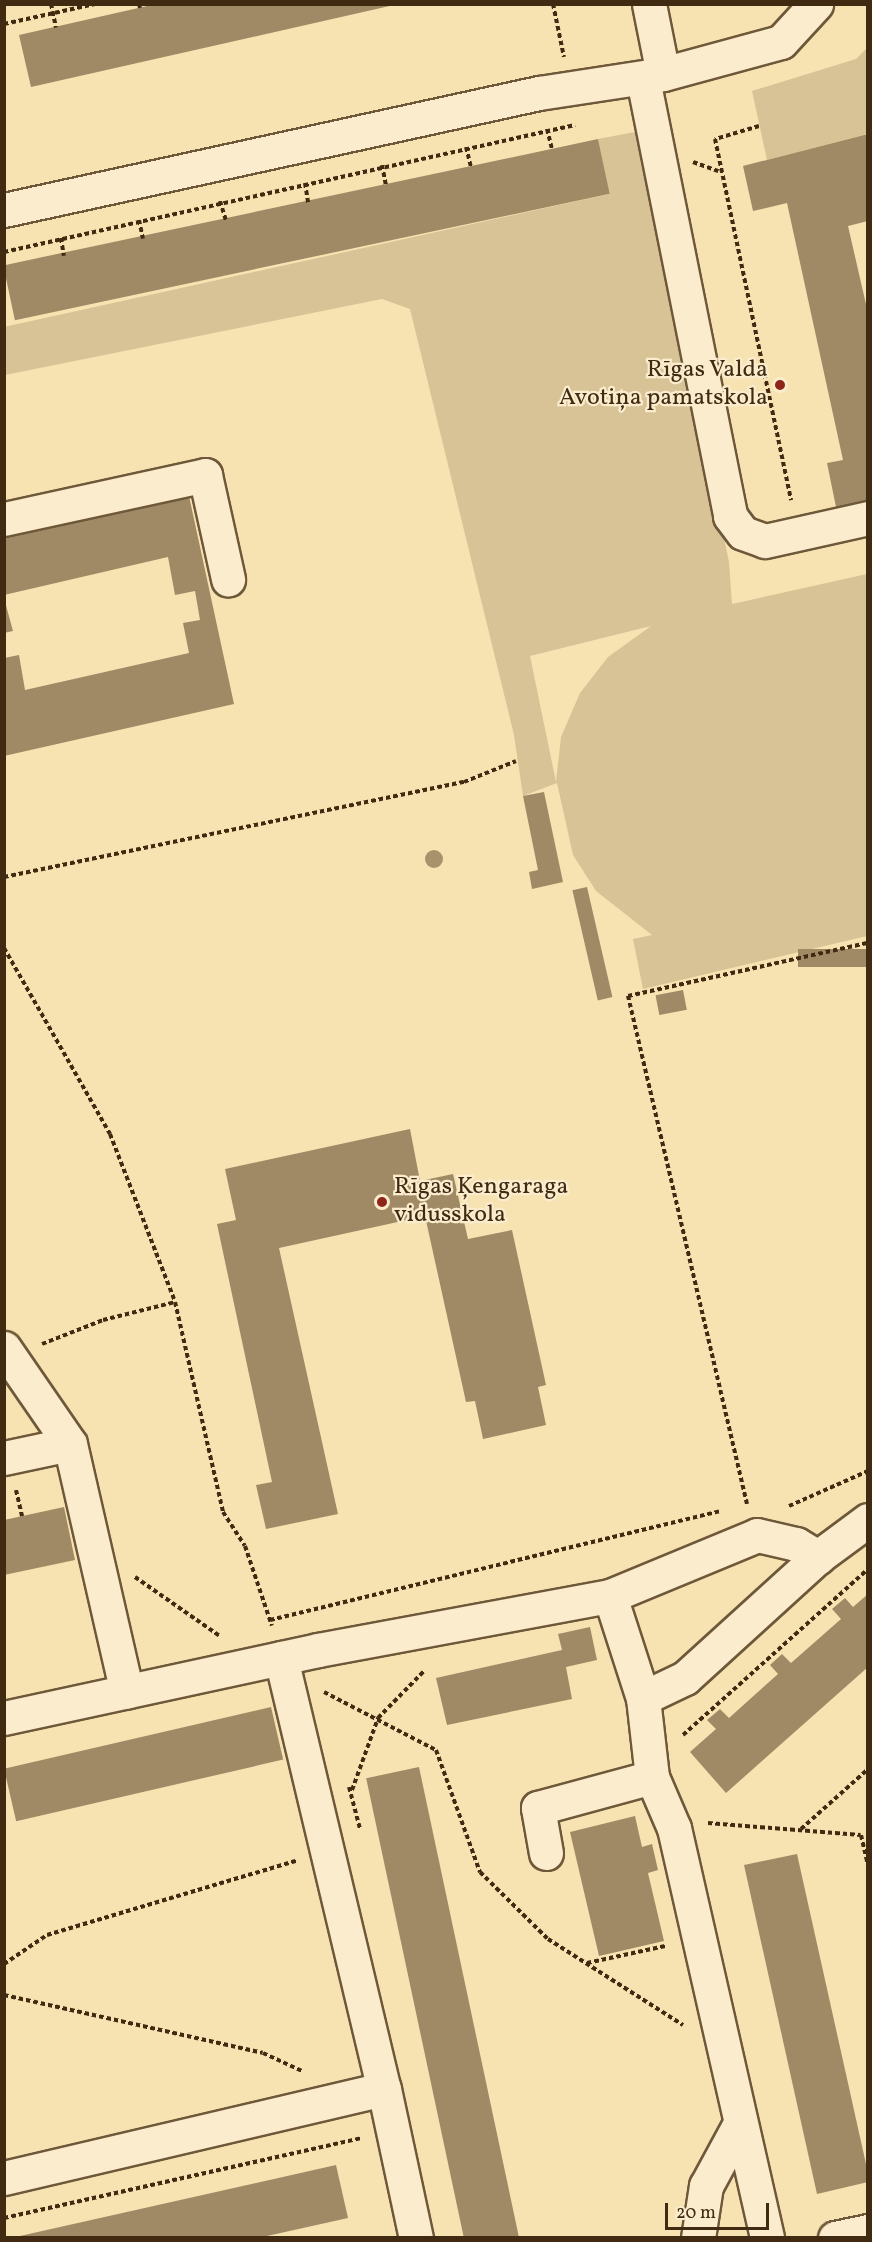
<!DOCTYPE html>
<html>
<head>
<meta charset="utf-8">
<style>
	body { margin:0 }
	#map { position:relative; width:872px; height:2242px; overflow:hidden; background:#f7e2b2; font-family:Vollkorn,serif }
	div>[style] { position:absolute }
	.green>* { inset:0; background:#d8c397 }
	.building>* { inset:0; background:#9f8a65; transform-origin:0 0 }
	.path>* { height:4px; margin-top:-2px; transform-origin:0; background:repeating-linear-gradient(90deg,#402a11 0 4.5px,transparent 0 7.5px) }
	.roads { filter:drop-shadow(2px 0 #6e5839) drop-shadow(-2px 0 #6e5839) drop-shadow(0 2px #6e5839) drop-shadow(0 -2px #6e5839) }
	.minor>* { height:33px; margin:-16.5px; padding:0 16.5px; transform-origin:16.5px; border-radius:16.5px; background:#faeccd }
	.trees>* { width:18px; height:18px; margin:-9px; border-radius:50%; background:#a7926c }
	.dots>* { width:16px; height:16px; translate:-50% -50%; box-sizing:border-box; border:3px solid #faeccd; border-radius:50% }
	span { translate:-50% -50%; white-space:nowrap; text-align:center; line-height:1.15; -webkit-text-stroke:4.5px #faeccd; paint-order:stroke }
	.poi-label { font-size:24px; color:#402a11 }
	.right { translate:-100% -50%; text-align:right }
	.left { translate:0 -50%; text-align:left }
	.frame { position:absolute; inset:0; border:6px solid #402a11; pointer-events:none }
	.scale { position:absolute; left:665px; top:2203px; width:104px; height:27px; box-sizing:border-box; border:3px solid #402a11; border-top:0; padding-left:8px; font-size:18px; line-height:21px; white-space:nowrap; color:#402a11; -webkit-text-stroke:4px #faeccd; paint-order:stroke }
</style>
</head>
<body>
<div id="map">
	<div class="green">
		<div style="clip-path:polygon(867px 48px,867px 134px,767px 160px,752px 91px,856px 59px)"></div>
		<div style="clip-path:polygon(evenodd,640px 131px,729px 562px,732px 604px,867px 574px,867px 936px,643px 989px,633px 939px,652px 935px,596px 891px,573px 855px,557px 783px,523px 796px,514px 735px,410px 309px,382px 299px,5px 375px,4px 327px,609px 194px,598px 139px,640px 131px,651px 626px,608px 657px,580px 693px,561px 737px,556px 782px,530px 656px,651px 626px)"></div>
	</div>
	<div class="building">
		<div style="clip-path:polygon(156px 4px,394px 4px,394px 5px,31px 87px,19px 35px)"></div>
		<div style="clip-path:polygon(868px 134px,868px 221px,848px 226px,868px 313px,868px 501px,836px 507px,827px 463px,843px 460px,787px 203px,753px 211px,743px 166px)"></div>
		<div style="left:598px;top:139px;width:56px;height:608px;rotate:78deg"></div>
		<div style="clip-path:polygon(189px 496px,234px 704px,4px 756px,4px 658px,19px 655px,25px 690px,189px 653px,183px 623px,200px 620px,195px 591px,175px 595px,168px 557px,4px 595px,4px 536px)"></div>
		<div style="clip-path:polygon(4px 598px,13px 631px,4px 633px)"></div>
		<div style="clip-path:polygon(544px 792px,563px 882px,532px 889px,529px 872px,538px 870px,523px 796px)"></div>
		<div style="left:587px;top:887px;width:113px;height:15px;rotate:77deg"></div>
		<div style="left:868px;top:949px;width:18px;height:70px;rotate:90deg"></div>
		<div style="left:683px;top:990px;width:20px;height:28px;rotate:79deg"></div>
		<div style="clip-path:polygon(410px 1129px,420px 1181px,453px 1174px,468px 1239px,512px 1230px,546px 1385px,538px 1387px,546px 1425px,483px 1439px,475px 1401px,466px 1402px,425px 1216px,279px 1248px,338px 1514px,266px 1529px,256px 1485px,272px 1482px,217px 1224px,236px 1220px,225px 1169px)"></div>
		<div style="clip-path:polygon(64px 1507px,75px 1560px,4px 1575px,4px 1520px)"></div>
		<div style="clip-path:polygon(868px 1594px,868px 1667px,726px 1793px,690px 1752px,716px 1729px,707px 1720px,720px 1709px,729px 1718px,778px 1674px,770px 1665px,782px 1654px,791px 1663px,841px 1619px,832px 1609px,845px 1598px,853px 1607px)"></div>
		<div style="clip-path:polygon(590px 1627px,597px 1660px,566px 1667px,572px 1699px,447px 1725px,436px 1678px,562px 1650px,558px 1634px)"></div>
		<div style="left:271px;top:1707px;width:54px;height:274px;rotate:77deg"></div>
		<div style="left:419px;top:1767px;width:482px;height:54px;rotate:78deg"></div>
		<div style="clip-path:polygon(635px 1816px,642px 1847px,652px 1844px,658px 1870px,648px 1873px,664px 1941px,599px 1956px,570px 1832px)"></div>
		<div style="clip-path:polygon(797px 1854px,868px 2173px,868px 2182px,817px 2194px,744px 1865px)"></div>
		<div style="clip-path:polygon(336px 2165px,348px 2218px,258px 2238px,11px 2238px)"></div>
	</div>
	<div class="path">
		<div style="left:51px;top:4px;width:24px;rotate:78deg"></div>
		<div style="left:139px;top:4px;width:4px;rotate:76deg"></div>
		<div style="left:553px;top:4px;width:54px;rotate:78.3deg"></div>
		<div style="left:4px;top:24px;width:93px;rotate:-12.4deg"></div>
		<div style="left:759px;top:126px;width:46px;rotate:163.5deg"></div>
		<div style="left:715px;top:139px;width:369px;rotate:78.1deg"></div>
		<div style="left:547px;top:129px;width:21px;rotate:76deg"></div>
		<div style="left:466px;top:147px;width:21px;rotate:76deg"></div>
		<div style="left:693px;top:162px;width:27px;rotate:20deg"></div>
		<div style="left:382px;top:165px;width:20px;rotate:79deg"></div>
		<div style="left:305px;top:183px;width:20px;rotate:81deg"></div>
		<div style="left:220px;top:201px;width:21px;rotate:73deg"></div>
		<div style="left:139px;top:220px;width:19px;rotate:78deg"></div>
		<div style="left:61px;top:238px;width:18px;rotate:81deg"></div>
		<div style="left:4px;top:252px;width:585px;rotate:-12.54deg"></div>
		<div style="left:4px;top:877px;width:470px;rotate:-11.7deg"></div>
		<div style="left:464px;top:782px;width:56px;rotate:-22deg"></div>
		<div style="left:4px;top:948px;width:214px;rotate:60.3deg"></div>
		<div style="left:110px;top:1134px;width:180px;rotate:68.8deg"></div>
		<div style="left:175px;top:1302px;width:215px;rotate:77.1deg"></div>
		<div style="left:223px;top:1512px;width:40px;rotate:57.1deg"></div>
		<div style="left:245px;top:1546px;width:84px;rotate:71.4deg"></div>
		<div style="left:42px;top:1344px;width:66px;rotate:-21.5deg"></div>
		<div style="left:103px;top:1320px;width:74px;rotate:-14deg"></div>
		<div style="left:16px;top:1490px;width:27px;rotate:77deg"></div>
		<div style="left:747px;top:1504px;width:522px;rotate:-103.18deg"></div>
		<div style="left:628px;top:996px;width:246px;rotate:-12.5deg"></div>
		<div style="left:789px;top:1506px;width:86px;rotate:-23.9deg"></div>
		<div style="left:135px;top:1577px;width:103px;rotate:34.8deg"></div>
		<div style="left:270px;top:1620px;width:462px;rotate:-13.6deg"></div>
		<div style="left:324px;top:1692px;width:126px;rotate:27.4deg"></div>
		<div style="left:436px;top:1750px;width:130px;rotate:70.2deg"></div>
		<div style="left:480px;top:1872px;width:95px;rotate:44.6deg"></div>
		<div style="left:548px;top:1939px;width:160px;rotate:32.5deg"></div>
		<div style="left:683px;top:1735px;width:249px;rotate:-41.9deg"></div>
		<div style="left:349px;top:1787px;width:43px;rotate:75.3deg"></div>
		<div style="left:352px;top:1790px;width:77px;rotate:-70.1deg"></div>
		<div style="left:378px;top:1718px;width:66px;rotate:-45.6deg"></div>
		<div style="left:708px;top:1823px;width:153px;rotate:4.5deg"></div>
		<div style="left:861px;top:1835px;width:32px;rotate:77deg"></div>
		<div style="left:801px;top:1829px;width:90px;rotate:-41.8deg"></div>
		<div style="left:587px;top:1963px;width:80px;rotate:-12.3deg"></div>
		<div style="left:4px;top:1964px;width:52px;rotate:-34deg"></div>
		<div style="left:47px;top:1935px;width:260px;rotate:-16.6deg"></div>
		<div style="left:4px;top:1995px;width:265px;rotate:12.6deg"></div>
		<div style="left:263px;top:2053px;width:43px;rotate:24.8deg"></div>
		<div style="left:4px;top:2218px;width:366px;rotate:-12.6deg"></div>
	</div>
	<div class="roads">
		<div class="minor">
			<div style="left:649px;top:4px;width:71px;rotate:78.7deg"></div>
			<div style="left:643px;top:79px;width:446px;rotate:78.7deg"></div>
			<div style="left:730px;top:516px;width:21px;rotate:53deg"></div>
			<div style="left:743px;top:533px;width:23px;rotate:20deg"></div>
			<div style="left:765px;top:541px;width:106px;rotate:-12.6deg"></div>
			<div style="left:4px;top:210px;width:548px;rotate:-12.34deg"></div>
			<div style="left:539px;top:93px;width:125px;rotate:-8.7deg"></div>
			<div style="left:663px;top:74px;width:122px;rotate:-15.2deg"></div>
			<div style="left:781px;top:42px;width:52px;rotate:-47.4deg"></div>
			<div style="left:4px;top:519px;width:206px;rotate:-12.3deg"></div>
			<div style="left:205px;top:475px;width:107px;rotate:77.5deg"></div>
			<div style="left:4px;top:1348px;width:116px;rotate:55.5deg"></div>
			<div style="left:70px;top:1444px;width:254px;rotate:77.1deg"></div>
			<div style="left:4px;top:1458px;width:67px;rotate:-12deg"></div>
			<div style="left:610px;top:1596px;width:107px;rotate:72.1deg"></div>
			<div style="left:643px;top:1698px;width:80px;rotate:83.5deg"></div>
			<div style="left:652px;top:1777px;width:56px;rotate:66.7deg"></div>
			<div style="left:674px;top:1828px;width:420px;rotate:77.2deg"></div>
			<div style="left:281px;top:1658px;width:443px;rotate:76.6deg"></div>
			<div style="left:643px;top:1698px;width:47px;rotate:-25.5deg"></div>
			<div style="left:685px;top:1678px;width:180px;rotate:-42.3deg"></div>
			<div style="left:818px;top:1557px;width:62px;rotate:-36.5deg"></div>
			<div style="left:4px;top:1718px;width:321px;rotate:-12.2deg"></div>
			<div style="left:318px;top:1650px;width:297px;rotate:-10.5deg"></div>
			<div style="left:610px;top:1596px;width:159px;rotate:-22.5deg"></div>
			<div style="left:757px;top:1535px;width:40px;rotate:13deg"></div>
			<div style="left:796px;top:1544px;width:26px;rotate:31deg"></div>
			<div style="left:546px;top:1853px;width:46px;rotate:-100.1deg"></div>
			<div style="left:538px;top:1808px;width:118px;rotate:-15.2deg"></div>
			<div style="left:4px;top:2178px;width:390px;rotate:-13.2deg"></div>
			<div style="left:384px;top:2089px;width:152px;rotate:77.9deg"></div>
			<div style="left:698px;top:2238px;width:53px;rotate:-81.3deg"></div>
			<div style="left:706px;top:2186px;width:67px;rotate:-61.5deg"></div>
			<div style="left:835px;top:2238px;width:34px;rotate:-12deg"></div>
		</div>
	</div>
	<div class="trees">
		<div style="left:434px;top:859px"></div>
	</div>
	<div class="dots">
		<div style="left:780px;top:385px;background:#8f2418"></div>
		<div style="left:382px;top:1202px;background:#8f2418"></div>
	</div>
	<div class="poi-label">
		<span class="right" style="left:768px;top:385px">Rīgas Valda<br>Avotiņa pamatskola</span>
		<span class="left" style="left:394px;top:1202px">Rīgas Ķengaraga<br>vidusskola</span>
	</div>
	<div class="frame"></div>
	<div class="scale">20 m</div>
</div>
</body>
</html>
